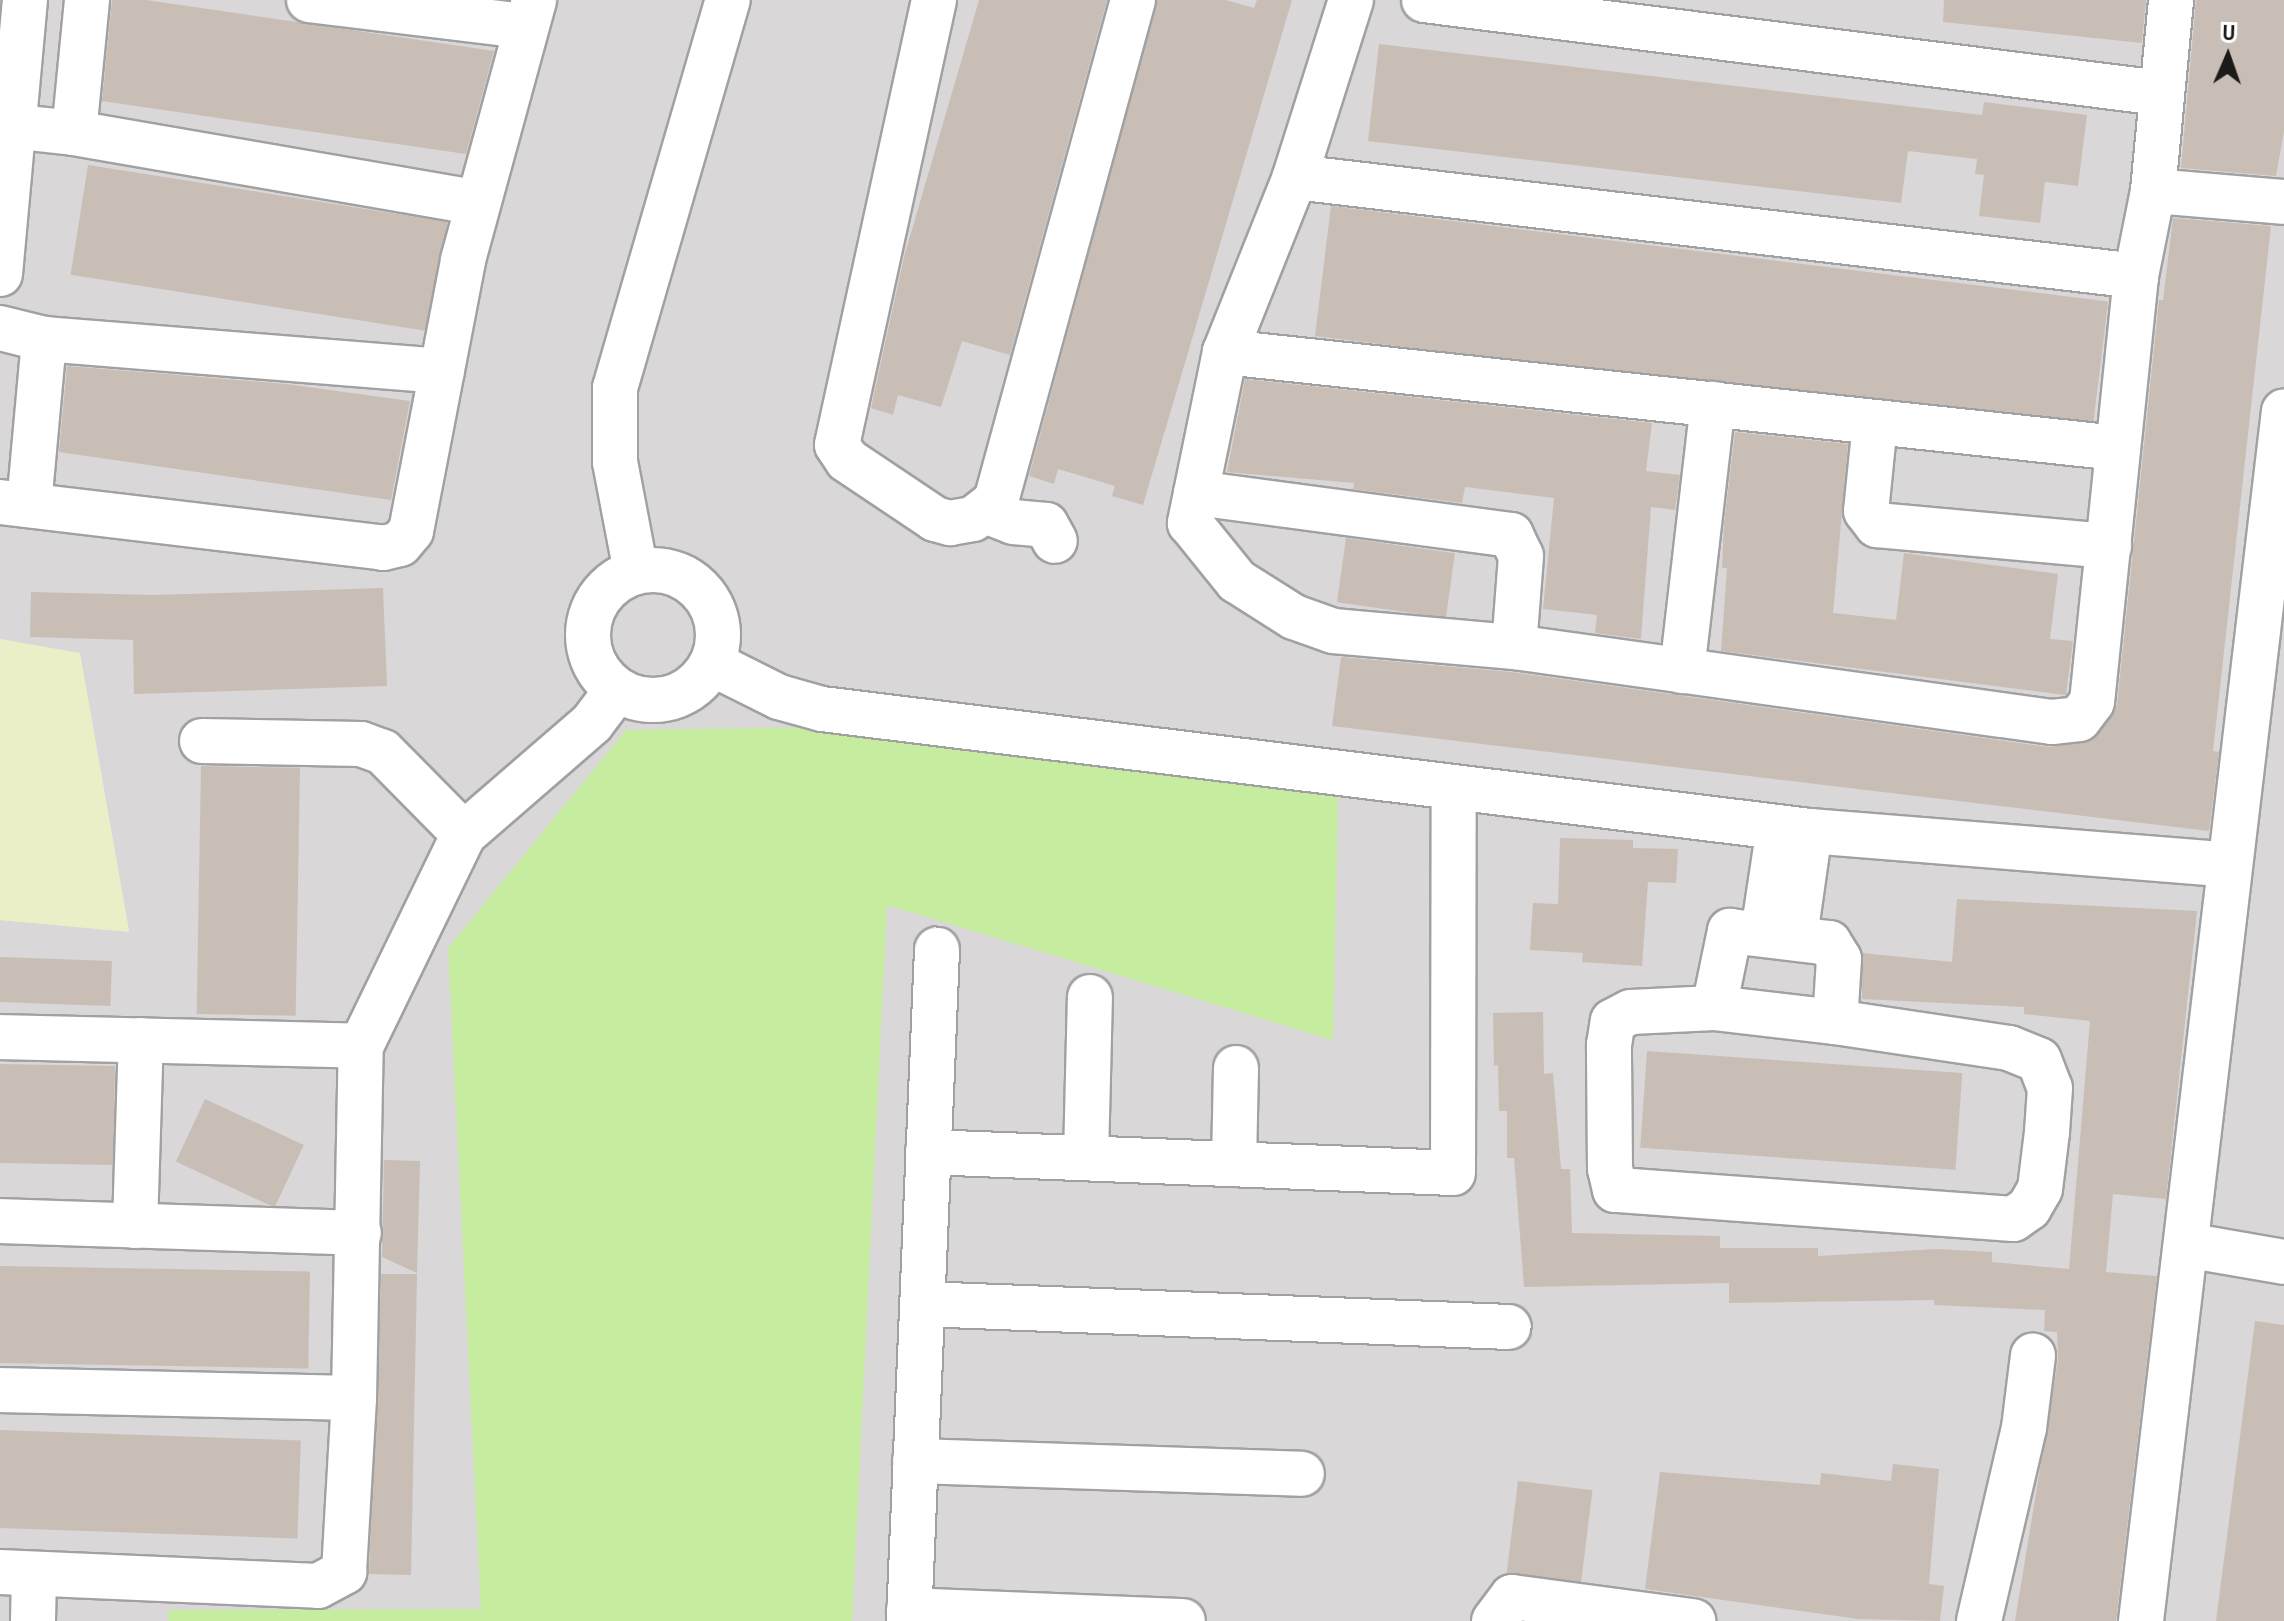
<!DOCTYPE html>
<html>
<head>
<meta charset="utf-8">
<style>
	body { margin:0 }
	#map { position:relative; width:2284px; height:1621px; overflow:hidden; background:#ede8df; font-family:"Archivo Narrow",sans-serif }
	div>[style] { position:absolute }
	.residential>* { inset:0; background:#d9d7d7 }
	.farmland>* { inset:0; background:#eceec8 }
	.grass>* { inset:0; background:#c6eca0 }
	.building>* { inset:0; background:#c9beb5; transform-origin:0 0 }
	.roads { filter:drop-shadow(2px 0 #a1a1a1) drop-shadow(-2px 0 #a1a1a1) drop-shadow(0 2px #a1a1a1) drop-shadow(0 -2px #a1a1a1) }
	.minor>* { height:44px; margin:-22px; padding:0 22px; transform-origin:22px; border-radius:22px; background:#fff }
	.minor>.ring { margin:-22px; padding:0; box-sizing:content-box; background:none; border:44px solid #fff; border-radius:50% }
	span { translate:-50% -50%; white-space:nowrap; text-align:center; line-height:1.15; -webkit-text-stroke:6px #fff; paint-order:stroke }
	.north { position:absolute; left:2188px; top:16px; width:80px; height:80px; -webkit-text-stroke:6px #fff; paint-order:stroke; rotate:2deg; font-size:22px; font-weight:700; line-height:32px; text-align:center; color:#1a1a1a }
	.north::after { content:''; display:block; margin:auto; width:28px; height:36px; background:#1a1a1a; clip-path:polygon(50% 0,100% 100%,50% 72%,0 100%) }
</style>
</head>
<body>
<div id="map">
	<div class="residential">
		<div style="clip-path:polygon(0 0,2284px 0,2284px 1621px,0 1621px,0 920px,129px 931px,80px 654px,0 639px)"></div>
	</div>
	<div class="farmland">
		<div style="clip-path:polygon(0 639px,80px 653px,129px 932px,0 920px)"></div>
	</div>
	<div class="grass">
		<div style="clip-path:polygon(822px 727px,1338px 794px,1333px 1040px,887px 905px,852px 1621px,168px 1621px,169px 1610px,481px 1609px,448px 948px,626px 730px)"></div>
	</div>
	<div class="building">
		<div style="clip-path:polygon(112px 0,146px 0,494px 51px,466px 154px,102px 101px)"></div>
		<div style="clip-path:polygon(979px 0,1107px 0,1010px 355px,962px 341px,941px 407px,898px 395px,893px 415px,871px 408px,904px 257px)"></div>
		<div style="clip-path:polygon(1157px 0,1226px 0,1254px 8px,1257px 0,1292px 0,1143px 505px,1112px 496px,1115px 486px,1058px 469px,1054px 484px,1029px 476px)"></div>
		<div style="clip-path:polygon(1944px 0,2146px 0,2142px 43px,1943px 22px)"></div>
		<div style="clip-path:polygon(2196px 0,2284px 0,2284px 131px,2276px 176px,2181px 168px)"></div>
		<div style="clip-path:polygon(1379px 44px,1982px 115px,1984px 102px,2087px 115px,2078px 186px,2045px 182px,2040px 223px,1979px 216px,1984px 175px,1975px 174px,1977px 159px,1908px 151px,1901px 203px,1368px 141px)"></div>
		<div style="left:88px;top:165px;width:364px;height:111px;rotate:9deg"></div>
		<div style="left:1331px;top:206px;width:783px;height:131px;rotate:7deg"></div>
		<div style="clip-path:polygon(2173px 218px,2271px 226px,2213px 751px,2219px 752px,2209px 831px,1332px 726px,1341px 657px,1511px 672px,2049px 747px,2092px 740px,2117px 705px,2159px 300px,2163px 300px)"></div>
		<div style="clip-path:polygon(67px 366px,286px 384px,410px 401px,391px 500px,59px 452px)"></div>
		<div style="clip-path:polygon(1245px 379px,1652px 423px,1646px 471px,1680px 475px,1675px 510px,1651px 507px,1641px 639px,1595px 633px,1597px 615px,1543px 609px,1554px 498px,1465px 487px,1462px 503px,1353px 489px,1354px 483px,1227px 472px)"></div>
		<div style="clip-path:polygon(1735px 432px,1848px 444px,1833px 613px,1896px 620px,1904px 553px,2058px 574px,2050px 639px,2073px 641px,2066px 695px,1721px 651px,1727px 568px,1722px 568px,1724px 524px)"></div>
		<div style="left:1346px;top:538px;width:110px;height:65px;rotate:8deg"></div>
		<div style="clip-path:polygon(383px 588px,387px 686px,134px 694px,133px 640px,30px 637px,31px 592px,155px 595px)"></div>
		<div style="left:201px;top:766px;width:99px;height:248px;rotate:1deg"></div>
		<div style="clip-path:polygon(1560px 838px,1633px 840px,1633px 848px,1678px 849px,1676px 883px,1648px 882px,1642px 966px,1582px 962px,1583px 953px,1530px 950px,1533px 903px,1558px 904px)"></div>
		<div style="clip-path:polygon(1957px 899px,2197px 911px,2166px 1199px,2113px 1194px,2106px 1272px,2157px 1276px,2116px 1621px,2015px 1621px,2058px 1359px,2057px 1332px,2044px 1331px,2045px 1310px,1934px 1305px,1934px 1300px,1729px 1303px,1729px 1283px,1524px 1287px,1514px 1158px,1507px 1158px,1507px 1111px,1499px 1111px,1498px 1065px,1494px 1066px,1493px 1013px,1543px 1012px,1544px 1074px,1553px 1073px,1561px 1169px,1570px 1169px,1572px 1233px,1720px 1236px,1720px 1248px,1818px 1248px,1818px 1256px,1937px 1249px,1992px 1252px,1992px 1262px,2069px 1269px,2090px 1021px,2024px 1014px,2024px 1007px,1862px 999px,1862px 953px,1952px 962px)"></div>
		<div style="left:0;top:957px;width:112px;height:45px;rotate:2deg"></div>
		<div style="left:1647px;top:1051px;width:316px;height:97px;rotate:4deg"></div>
		<div style="left:0;top:1064px;width:115px;height:99px;rotate:1deg"></div>
		<div style="left:205px;top:1099px;width:109px;height:69px;rotate:25deg"></div>
		<div style="clip-path:polygon(384px 1160px,420px 1161px,417px 1273px,382px 1257px)"></div>
		<div style="left:0;top:1266px;width:310px;height:97px;rotate:1deg"></div>
		<div style="clip-path:polygon(381px 1274px,417px 1274px,411px 1575px,369px 1574px)"></div>
		<div style="clip-path:polygon(2255px 1321px,2284px 1325px,2284px 1621px,2216px 1621px)"></div>
		<div style="left:0;top:1430px;width:301px;height:98px;rotate:2deg"></div>
		<div style="clip-path:polygon(1893px 1464px,1939px 1469px,1929px 1584px,1944px 1586px,1940px 1621px,1858px 1619px,1645px 1589px,1660px 1472px,1820px 1485px,1821px 1473px,1891px 1481px)"></div>
		<div style="left:1518px;top:1481px;width:75px;height:93px;rotate:7deg"></div>
	</div>
	<div class="roads">
		<div class="minor">
			<div style="left:309px;top:0;width:218px;rotate:6.9deg"></div>
			<div style="left:934px;top:0;width:455px;rotate:102.3deg"></div>
			<div style="left:837px;top:445px;width:18px;rotate:56deg"></div>
			<div style="left:847px;top:460px;width:106px;rotate:33.8deg"></div>
			<div style="left:935px;top:519px;width:16px;rotate:15deg"></div>
			<div style="left:950px;top:523px;width:23px;rotate:-10deg"></div>
			<div style="left:973px;top:519px;width:29px;rotate:-38deg"></div>
			<div style="left:996px;top:501px;width:519px;rotate:-74.71deg"></div>
			<div style="left:1351px;top:0;width:186px;rotate:107.6deg"></div>
			<div style="left:1295px;top:177px;width:188px;rotate:111.8deg"></div>
			<div style="left:1225px;top:352px;width:175px;rotate:101.6deg"></div>
			<div style="left:1190px;top:523px;width:75px;rotate:51deg"></div>
			<div style="left:1237px;top:581px;width:67px;rotate:32.3deg"></div>
			<div style="left:1294px;top:617px;width:41px;rotate:19.7deg"></div>
			<div style="left:1333px;top:631px;width:182px;rotate:5.1deg"></div>
			<div style="left:1514px;top:647px;width:543px;rotate:7.94deg"></div>
			<div style="left:2052px;top:722px;width:27px;rotate:-6deg"></div>
			<div style="left:2079px;top:719px;width:21px;rotate:-53deg"></div>
			<div style="left:2092px;top:702px;width:428px;rotate:-84.1deg"></div>
			<div style="left:2136px;top:276px;width:87px;rotate:-78.7deg"></div>
			<div style="left:2153px;top:191px;width:131px;rotate:4.8deg"></div>
			<div style="left:1424px;top:0;width:742px;rotate:7.2deg"></div>
			<div style="left:0;top:125px;width:74px;rotate:6.2deg"></div>
			<div style="left:74px;top:133px;width:410px;rotate:9.8deg"></div>
			<div style="left:74px;top:133px;width:134px;rotate:-84.4deg"></div>
			<div style="left:1295px;top:177px;width:847px;rotate:6.71deg"></div>
			<div style="left:2153px;top:191px;width:192px;rotate:-84.6deg"></div>
			<div style="left:0;top:274px;width:275px;rotate:-84.8deg"></div>
			<div style="left:0;top:328px;width:45px;rotate:14deg"></div>
			<div style="left:1225px;top:352px;width:897px;rotate:6.14deg"></div>
			<div style="left:1875px;top:423px;width:88px;rotate:95.8deg"></div>
			<div style="left:1866px;top:511px;width:18px;rotate:52deg"></div>
			<div style="left:1877px;top:525px;width:233px;rotate:5.2deg"></div>
			<div style="left:1196px;top:493px;width:318px;rotate:7.6deg"></div>
			<div style="left:1511px;top:535px;width:23px;rotate:65deg"></div>
			<div style="left:1521px;top:556px;width:91px;rotate:94.4deg"></div>
			<div style="left:0;top:502px;width:386px;rotate:6.8deg"></div>
			<div style="left:383px;top:548px;width:17px;rotate:-13deg"></div>
			<div style="left:400px;top:544px;width:17px;rotate:-50deg"></div>
			<div style="left:411px;top:531px;width:276px;rotate:-79.1deg"></div>
			<div style="left:463px;top:260px;width:270px;rotate:-74.7deg"></div>
			<div style="left:29px;top:505px;width:167px;rotate:-84.8deg"></div>
			<div style="left:44px;top:339px;width:399px;rotate:4.6deg"></div>
			<div style="left:985px;top:511px;width:30px;rotate:21deg"></div>
			<div style="left:1013px;top:522px;width:33px;rotate:5deg"></div>
			<div style="left:1046px;top:525px;width:18px;rotate:61deg"></div>
			<div class="ring" style="left:588px;top:570px;width:86px;height:86px"></div>
			<div style="left:636px;top:572px;width:112px;rotate:-100.8deg"></div>
			<div style="left:615px;top:462px;width:74px;rotate:-90deg"></div>
			<div style="left:615px;top:388px;width:404px;rotate:-73.8deg"></div>
			<div style="left:713px;top:664px;width:74px;rotate:26.6deg"></div>
			<div style="left:779px;top:697px;width:45px;rotate:15.6deg"></div>
			<div style="left:822px;top:709px;width:996px;rotate:7.04deg"></div>
			<div style="left:1810px;top:831px;width:421px;rotate:4.6deg"></div>
			<div style="left:1682px;top:671px;width:269px;rotate:-83.4deg"></div>
			<div style="left:202px;top:741px;width:159px;rotate:1.1deg"></div>
			<div style="left:361px;top:744px;width:23px;rotate:20deg"></div>
			<div style="left:383px;top:752px;width:115px;rotate:45.4deg"></div>
			<div style="left:1730px;top:931px;width:100px;rotate:6.9deg"></div>
			<div style="left:1829px;top:943px;width:19px;rotate:58deg"></div>
			<div style="left:1839px;top:959px;width:63px;rotate:93.6deg"></div>
			<div style="left:1835px;top:1022px;width:176px;rotate:8.5deg"></div>
			<div style="left:2009px;top:1048px;width:32px;rotate:22deg"></div>
			<div style="left:2039px;top:1060px;width:30px;rotate:69deg"></div>
			<div style="left:2050px;top:1088px;width:44px;rotate:93.9deg"></div>
			<div style="left:2047px;top:1132px;width:57px;rotate:97deg"></div>
			<div style="left:2040px;top:1189px;width:22px;rotate:120deg"></div>
			<div style="left:2029px;top:1208px;width:19px;rotate:145deg"></div>
			<div style="left:2013px;top:1219px;width:399px;rotate:-175.8deg"></div>
			<div style="left:1615px;top:1190px;width:22px;rotate:-103deg"></div>
			<div style="left:1610px;top:1169px;width:124px;rotate:-90.5deg"></div>
			<div style="left:1609px;top:1045px;width:24px;rotate:-81deg"></div>
			<div style="left:1613px;top:1021px;width:20px;rotate:-27deg"></div>
			<div style="left:1631px;top:1012px;width:83px;rotate:-2.8deg"></div>
			<div style="left:1714px;top:1008px;width:79px;rotate:-78.3deg"></div>
			<div style="left:1763px;top:933px;width:107px;rotate:-81.4deg"></div>
			<div style="left:1795px;top:936px;width:106px;rotate:-81.9deg"></div>
			<div style="left:1714px;top:1008px;width:122px;rotate:6.6deg"></div>
			<div style="left:0;top:1037px;width:361px;rotate:1.4deg"></div>
			<div style="left:928px;top:1152px;width:525px;rotate:2.29deg"></div>
			<div style="left:1453px;top:1173px;width:386px;rotate:-89.9deg"></div>
			<div style="left:1086px;top:1158px;width:161px;rotate:-88.6deg"></div>
			<div style="left:1234px;top:1164px;width:96px;rotate:-88.8deg"></div>
			<div style="left:0;top:1221px;width:359px;rotate:1.9deg"></div>
			<div style="left:135px;top:1226px;width:186px;rotate:-88.2deg"></div>
			<div style="left:2186px;top:1245px;width:99px;rotate:9.8deg"></div>
			<div style="left:922px;top:1304px;width:587px;rotate:2.24deg"></div>
			<div style="left:0;top:1390px;width:354px;rotate:1.3deg"></div>
			<div style="left:915px;top:1461px;width:387px;rotate:1.9deg"></div>
			<div style="left:0;top:1572px;width:318px;rotate:2.5deg"></div>
			<div style="left:318px;top:1586px;width:30px;rotate:-28deg"></div>
			<div style="left:344px;top:1572px;width:174px;rotate:-86.7deg"></div>
			<div style="left:354px;top:1398px;width:352px;rotate:-88.9deg"></div>
			<div style="left:361px;top:1046px;width:236px;rotate:-64.1deg"></div>
			<div style="left:464px;top:834px;width:169px;rotate:-40.9deg"></div>
			<div style="left:592px;top:723px;width:41px;rotate:-52.9deg"></div>
			<div style="left:909px;top:1610px;width:274px;rotate:2.3deg"></div>
			<div style="left:33px;top:1621px;width:47px;rotate:-88.8deg"></div>
			<div style="left:909px;top:1621px;width:672px;rotate:-87.61deg"></div>
			<div style="left:1494px;top:1621px;width:30px;rotate:-53deg"></div>
			<div style="left:1512px;top:1597px;width:183px;rotate:7.6deg"></div>
			<div style="left:1979px;top:1621px;width:198px;rotate:-76.9deg"></div>
			<div style="left:2024px;top:1428px;width:73px;rotate:-82.9deg"></div>
			<div style="left:2141px;top:1621px;width:1218px;rotate:-83.26deg"></div>
		</div>
	</div>
	<div class="north">U</div>
</div>
</body>
</html>
